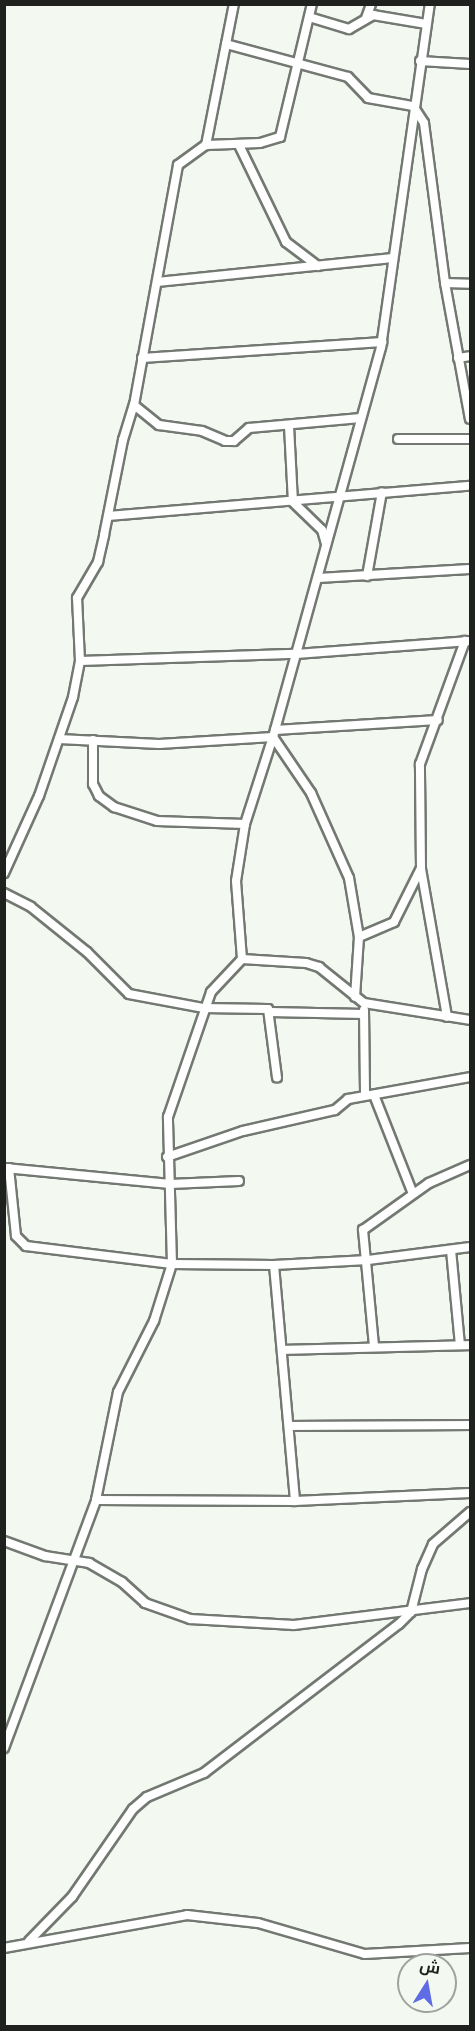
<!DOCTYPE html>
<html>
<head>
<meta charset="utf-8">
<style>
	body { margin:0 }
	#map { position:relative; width:475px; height:2031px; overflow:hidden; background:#f3f9f1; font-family:Cabin,Cairo,sans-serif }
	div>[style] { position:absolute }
	.roads { filter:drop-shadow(2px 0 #737972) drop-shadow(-2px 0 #737972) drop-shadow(0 2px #737972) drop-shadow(0 -2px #737972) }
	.minor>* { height:8px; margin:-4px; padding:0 4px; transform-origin:4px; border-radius:4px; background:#fff }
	span { translate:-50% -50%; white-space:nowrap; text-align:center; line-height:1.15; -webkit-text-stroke:6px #f3f9f1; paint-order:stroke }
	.frame { position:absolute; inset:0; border:6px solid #1e211e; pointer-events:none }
	.north { position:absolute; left:397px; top:1953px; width:60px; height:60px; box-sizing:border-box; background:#f3f9f1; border:2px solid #9ea39d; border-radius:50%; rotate:11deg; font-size:16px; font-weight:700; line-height:24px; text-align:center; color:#1e211e }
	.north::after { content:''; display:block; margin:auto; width:21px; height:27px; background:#5f6ce4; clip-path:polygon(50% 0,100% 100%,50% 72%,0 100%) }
</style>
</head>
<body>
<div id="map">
	<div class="roads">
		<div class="minor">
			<div style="left:309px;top:17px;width:42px;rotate:16.7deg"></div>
			<div style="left:349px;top:29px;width:28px;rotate:-30deg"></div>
			<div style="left:373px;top:15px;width:54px;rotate:9.6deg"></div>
			<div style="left:366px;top:18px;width:15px;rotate:-70deg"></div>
			<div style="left:226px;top:44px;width:126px;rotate:15.1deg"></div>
			<div style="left:348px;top:77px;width:29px;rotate:46deg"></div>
			<div style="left:368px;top:98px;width:46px;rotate:10.1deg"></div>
			<div style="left:413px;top:106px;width:20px;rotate:57deg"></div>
			<div style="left:424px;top:123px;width:161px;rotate:82.5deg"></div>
			<div style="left:445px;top:283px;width:138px;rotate:79.6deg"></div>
			<div style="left:420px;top:61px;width:50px;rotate:3.4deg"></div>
			<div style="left:206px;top:145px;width:54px;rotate:-2.1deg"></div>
			<div style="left:260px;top:143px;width:21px;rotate:-17deg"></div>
			<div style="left:280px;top:137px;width:137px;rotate:-76.5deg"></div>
			<div style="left:239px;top:145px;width:108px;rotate:64.1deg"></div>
			<div style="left:286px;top:242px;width:40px;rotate:37deg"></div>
			<div style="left:157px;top:282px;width:237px;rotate:-5.8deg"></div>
			<div style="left:445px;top:283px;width:25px;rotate:2deg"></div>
			<div style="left:142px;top:358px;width:241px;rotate:-3.8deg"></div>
			<div style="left:458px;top:358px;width:12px;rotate:-9deg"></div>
			<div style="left:134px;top:405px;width:32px;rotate:39deg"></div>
			<div style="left:159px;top:425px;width:43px;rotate:7.9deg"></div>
			<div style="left:202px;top:431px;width:25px;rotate:23deg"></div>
			<div style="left:225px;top:441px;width:9px"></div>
			<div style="left:234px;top:441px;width:20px;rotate:-41deg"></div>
			<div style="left:249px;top:428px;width:112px;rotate:-5.1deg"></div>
			<div style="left:289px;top:426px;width:76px;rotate:87deg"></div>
			<div style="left:293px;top:502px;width:40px;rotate:44deg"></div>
			<div style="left:322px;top:530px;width:15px;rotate:74deg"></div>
			<div style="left:398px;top:439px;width:72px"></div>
			<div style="left:109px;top:516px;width:362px;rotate:-4.8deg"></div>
			<div style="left:367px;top:576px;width:85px;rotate:-79.9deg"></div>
			<div style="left:318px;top:578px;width:152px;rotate:-3.4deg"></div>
			<div style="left:80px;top:661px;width:216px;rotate:-1.9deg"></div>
			<div style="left:296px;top:654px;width:174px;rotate:-4.3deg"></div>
			<div style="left:275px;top:730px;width:163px;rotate:-3.5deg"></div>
			<div style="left:59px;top:739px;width:100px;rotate:2.9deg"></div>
			<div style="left:159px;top:744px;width:114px;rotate:-3.5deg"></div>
			<div style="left:273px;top:737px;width:68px;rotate:55.8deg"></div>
			<div style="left:311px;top:793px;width:93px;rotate:65.9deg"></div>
			<div style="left:349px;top:878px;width:60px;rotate:80.4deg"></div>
			<div style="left:359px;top:937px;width:60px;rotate:93.8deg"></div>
			<div style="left:93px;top:740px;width:44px;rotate:90deg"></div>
			<div style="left:93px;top:784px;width:13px;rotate:63deg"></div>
			<div style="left:99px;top:796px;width:19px;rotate:36deg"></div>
			<div style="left:114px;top:807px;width:45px;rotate:18deg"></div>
			<div style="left:157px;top:821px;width:88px;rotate:2deg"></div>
			<div style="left:421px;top:869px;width:150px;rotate:80deg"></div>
			<div style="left:4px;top:873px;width:85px;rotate:-65.6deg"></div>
			<div style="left:39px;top:796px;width:105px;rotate:-71deg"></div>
			<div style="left:73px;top:697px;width:37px;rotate:-79deg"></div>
			<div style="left:80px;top:661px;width:63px;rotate:-92.7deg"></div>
			<div style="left:77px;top:598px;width:42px;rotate:-59.7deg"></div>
			<div style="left:98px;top:562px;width:28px;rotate:-77deg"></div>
			<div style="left:104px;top:535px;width:97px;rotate:-78.7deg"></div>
			<div style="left:123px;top:440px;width:37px;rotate:-73deg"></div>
			<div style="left:134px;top:405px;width:244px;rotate:-79.6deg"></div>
			<div style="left:178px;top:165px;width:34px;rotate:-36deg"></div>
			<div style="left:206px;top:145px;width:144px;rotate:-78.8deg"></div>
			<div style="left:4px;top:893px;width:30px;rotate:27deg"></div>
			<div style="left:31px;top:907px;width:72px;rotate:38.8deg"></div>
			<div style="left:87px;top:952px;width:59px;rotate:45deg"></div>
			<div style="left:129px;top:994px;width:75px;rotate:10.7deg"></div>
			<div style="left:203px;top:1008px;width:65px;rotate:0.9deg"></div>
			<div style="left:268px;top:1009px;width:69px;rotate:82.5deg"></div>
			<div style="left:359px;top:937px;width:38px;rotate:-23deg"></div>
			<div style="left:394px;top:922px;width:60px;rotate:-63.4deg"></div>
			<div style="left:421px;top:868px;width:104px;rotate:-90.6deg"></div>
			<div style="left:420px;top:764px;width:131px;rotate:-69.9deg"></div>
			<div style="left:242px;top:959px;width:64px;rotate:3.6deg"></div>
			<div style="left:306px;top:963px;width:14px;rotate:17deg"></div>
			<div style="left:319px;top:967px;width:58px;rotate:38.7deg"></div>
			<div style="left:364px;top:1003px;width:107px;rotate:9.1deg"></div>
			<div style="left:364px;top:1010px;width:85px;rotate:89.3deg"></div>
			<div style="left:270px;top:1012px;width:94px;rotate:1.2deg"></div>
			<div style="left:374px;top:1095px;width:106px;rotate:68.5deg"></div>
			<div style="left:167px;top:1157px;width:80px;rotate:-18.9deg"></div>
			<div style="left:243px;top:1131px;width:94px;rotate:-12.9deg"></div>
			<div style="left:335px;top:1110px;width:17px;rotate:-40deg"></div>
			<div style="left:348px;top:1099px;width:124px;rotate:-10.2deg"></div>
			<div style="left:5px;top:1168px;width:166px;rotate:5.5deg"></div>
			<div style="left:170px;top:1184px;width:69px;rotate:-2.5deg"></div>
			<div style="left:9px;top:1168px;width:68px;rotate:84.1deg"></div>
			<div style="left:16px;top:1236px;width:14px;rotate:45deg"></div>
			<div style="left:26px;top:1246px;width:147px;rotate:7deg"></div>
			<div style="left:172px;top:1264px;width:102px;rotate:0.6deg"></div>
			<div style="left:274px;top:1265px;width:94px;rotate:-3deg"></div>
			<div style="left:368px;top:1260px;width:103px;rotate:-7.3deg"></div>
			<div style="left:451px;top:1250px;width:95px;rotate:84.6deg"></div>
			<div style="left:274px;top:1265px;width:237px;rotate:84.9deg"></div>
			<div style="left:374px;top:1346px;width:117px;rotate:-95.4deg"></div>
			<div style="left:363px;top:1230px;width:81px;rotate:-35.5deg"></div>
			<div style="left:429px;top:1183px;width:45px;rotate:-23.7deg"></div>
			<div style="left:284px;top:1350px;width:186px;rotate:-1.5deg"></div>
			<div style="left:289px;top:1426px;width:181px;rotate:-0.3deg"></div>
			<div style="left:96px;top:1500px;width:199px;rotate:0.3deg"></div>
			<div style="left:295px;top:1501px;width:175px;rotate:-2.6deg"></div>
			<div style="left:4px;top:1541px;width:44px;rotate:20.1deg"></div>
			<div style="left:45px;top:1556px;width:45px;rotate:9deg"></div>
			<div style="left:89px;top:1563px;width:38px;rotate:30deg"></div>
			<div style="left:122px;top:1582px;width:31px;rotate:42deg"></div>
			<div style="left:145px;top:1603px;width:48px;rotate:19.6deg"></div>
			<div style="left:190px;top:1619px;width:104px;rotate:3.3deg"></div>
			<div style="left:294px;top:1625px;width:177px;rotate:-7.1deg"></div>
			<div style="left:4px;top:1748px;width:265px;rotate:-69.6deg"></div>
			<div style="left:96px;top:1500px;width:110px;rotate:-78.5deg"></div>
			<div style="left:118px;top:1392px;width:80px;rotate:-63.1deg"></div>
			<div style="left:154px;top:1321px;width:60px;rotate:-72.5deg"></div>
			<div style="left:172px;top:1264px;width:147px;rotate:-91.6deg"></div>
			<div style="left:168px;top:1117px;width:132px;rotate:-71deg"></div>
			<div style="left:211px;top:992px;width:45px;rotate:-46.8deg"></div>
			<div style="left:242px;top:959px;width:78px;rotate:-94.4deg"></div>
			<div style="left:236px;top:881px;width:58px;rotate:-81deg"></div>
			<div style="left:245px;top:824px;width:91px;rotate:-72.2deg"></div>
			<div style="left:273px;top:737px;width:405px;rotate:-74.5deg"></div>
			<div style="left:381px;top:347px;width:346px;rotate:-81.9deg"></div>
			<div style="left:29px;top:1941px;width:62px;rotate:-45.7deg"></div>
			<div style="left:72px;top:1897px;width:107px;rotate:-55.3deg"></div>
			<div style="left:133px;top:1809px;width:18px;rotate:-41deg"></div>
			<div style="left:147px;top:1797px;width:62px;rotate:-22.8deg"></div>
			<div style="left:204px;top:1773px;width:245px;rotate:-37.4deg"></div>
			<div style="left:399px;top:1624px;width:17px;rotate:-45deg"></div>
			<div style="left:411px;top:1612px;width:44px;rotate:-75.7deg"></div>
			<div style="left:422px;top:1569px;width:27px;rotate:-66deg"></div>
			<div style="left:433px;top:1544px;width:49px;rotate:-40.9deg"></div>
			<div style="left:4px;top:1948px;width:186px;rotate:-10.2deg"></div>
			<div style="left:187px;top:1915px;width:71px;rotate:6.4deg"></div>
			<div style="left:258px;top:1923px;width:111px;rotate:16.2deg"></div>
			<div style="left:365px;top:1954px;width:105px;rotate:-3.3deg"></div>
		</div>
	</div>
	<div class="frame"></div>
	<div class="north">ش</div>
</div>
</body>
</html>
